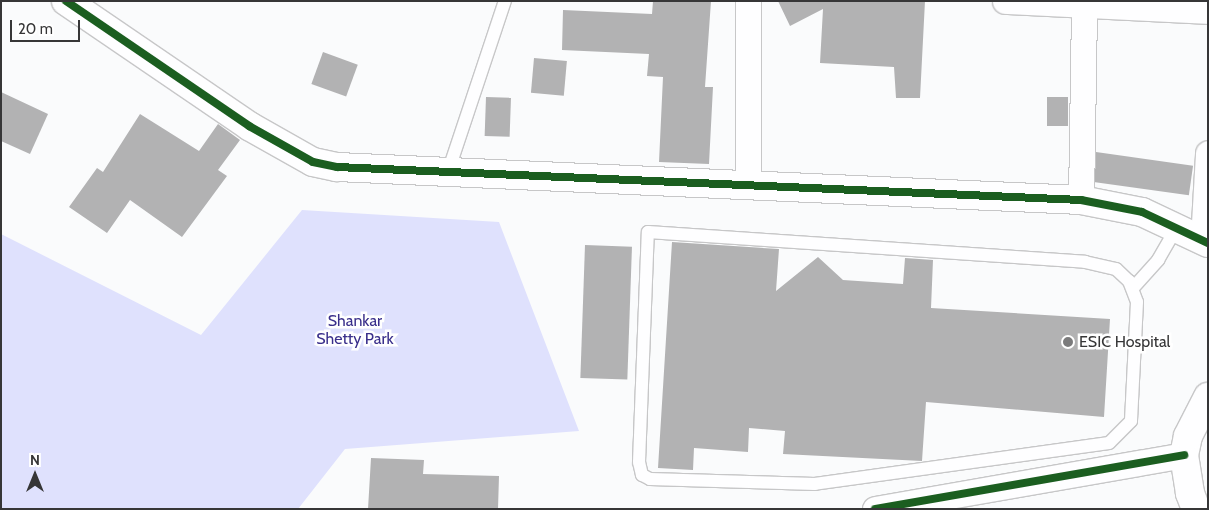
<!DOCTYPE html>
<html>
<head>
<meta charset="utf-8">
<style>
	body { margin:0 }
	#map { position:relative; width:1209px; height:510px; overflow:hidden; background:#fafbfc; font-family:Cabin,sans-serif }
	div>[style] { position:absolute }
	.green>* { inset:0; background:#dfe1fd }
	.building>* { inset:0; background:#b2b2b3; transform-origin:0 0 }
	.roads { filter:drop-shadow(1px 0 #c7c7c8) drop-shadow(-1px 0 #c7c7c8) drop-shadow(0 1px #c7c7c8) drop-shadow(0 -1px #c7c7c8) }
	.lane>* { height:12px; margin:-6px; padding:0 6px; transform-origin:6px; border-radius:6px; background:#fefeff }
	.street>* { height:25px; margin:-12.5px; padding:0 12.5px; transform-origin:12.5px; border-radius:12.5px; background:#fefeff }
	.secondary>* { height:28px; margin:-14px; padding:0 14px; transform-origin:14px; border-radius:14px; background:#fefeff }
	.cycleway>* { height:8px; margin:-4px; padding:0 4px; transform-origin:4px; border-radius:4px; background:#1b5e20 }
	.dots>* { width:14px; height:14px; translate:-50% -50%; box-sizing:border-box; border:2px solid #fff; border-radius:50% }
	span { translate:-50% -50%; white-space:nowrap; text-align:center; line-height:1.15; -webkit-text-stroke:5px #fff; paint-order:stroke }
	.park-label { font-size:16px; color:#3a2f8b }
	.poi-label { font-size:16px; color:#363637 }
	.left { translate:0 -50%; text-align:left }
	.frame { position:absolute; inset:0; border:2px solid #363637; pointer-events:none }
	.north { position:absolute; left:10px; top:450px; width:50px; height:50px; -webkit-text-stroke:4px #fff; paint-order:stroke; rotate:0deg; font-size:14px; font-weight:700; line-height:20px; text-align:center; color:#363637 }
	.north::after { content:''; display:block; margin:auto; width:18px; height:22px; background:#363637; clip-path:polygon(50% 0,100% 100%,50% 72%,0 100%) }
	.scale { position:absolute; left:10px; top:20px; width:70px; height:22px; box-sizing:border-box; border:2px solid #363637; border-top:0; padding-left:6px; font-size:15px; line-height:18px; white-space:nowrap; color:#363637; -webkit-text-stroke:4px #fff; paint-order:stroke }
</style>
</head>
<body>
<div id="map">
	<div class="green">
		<div style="clip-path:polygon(302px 210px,499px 222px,579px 431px,345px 449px,298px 509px,1px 509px,1px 234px,201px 335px)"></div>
	</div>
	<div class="building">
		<div style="clip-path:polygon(653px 1px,711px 1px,705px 87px,713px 87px,709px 164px,659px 162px,663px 77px,647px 76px,649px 54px,562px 50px,563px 10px,652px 14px)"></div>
		<div style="clip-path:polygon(778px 1px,925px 1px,920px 98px,896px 98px,894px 67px,820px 63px,823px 9px,790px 26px)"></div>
		<div style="left:323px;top:52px;width:37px;height:34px;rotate:20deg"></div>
		<div style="left:534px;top:58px;width:33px;height:35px;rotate:5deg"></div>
		<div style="clip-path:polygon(1px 92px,48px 114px,30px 154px,1px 141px)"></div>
		<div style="left:486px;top:97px;width:25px;height:39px;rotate:2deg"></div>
		<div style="left:1068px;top:97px;width:29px;height:21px;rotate:90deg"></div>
		<div style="clip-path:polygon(140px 114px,199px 151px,218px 124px,240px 140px,218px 170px,227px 176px,182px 237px,130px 200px,107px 233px,69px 207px,97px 168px,103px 172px)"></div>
		<div style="left:1096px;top:152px;width:98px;height:30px;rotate:8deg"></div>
		<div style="clip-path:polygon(672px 242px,779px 249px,776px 291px,818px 257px,843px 280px,903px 284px,905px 258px,933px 260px,931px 308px,1110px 319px,1104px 417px,926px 402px,922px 461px,783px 454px,785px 431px,749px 428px,748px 452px,694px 448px,693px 470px,658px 468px)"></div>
		<div style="left:585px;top:245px;width:47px;height:133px;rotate:2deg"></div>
		<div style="clip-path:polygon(371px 458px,424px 460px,423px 474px,499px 476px,498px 509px,368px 509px)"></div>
	</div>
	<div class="roads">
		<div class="lane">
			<div style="left:448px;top:172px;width:180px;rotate:-71.6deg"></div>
			<div style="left:648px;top:232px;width:438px;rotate:3.9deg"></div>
			<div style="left:1085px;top:262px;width:32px;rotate:13deg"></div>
			<div style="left:1116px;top:269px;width:18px;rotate:43deg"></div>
			<div style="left:1129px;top:281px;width:22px;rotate:69deg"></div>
			<div style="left:1137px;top:302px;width:119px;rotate:92.9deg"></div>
			<div style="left:1131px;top:421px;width:31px;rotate:135deg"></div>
			<div style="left:1109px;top:443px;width:297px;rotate:172.1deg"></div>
			<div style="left:815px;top:484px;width:165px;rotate:-178.3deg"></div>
			<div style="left:650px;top:479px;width:9px;rotate:-153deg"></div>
			<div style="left:642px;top:475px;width:13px;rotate:-103deg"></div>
			<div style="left:639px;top:462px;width:230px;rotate:-87.8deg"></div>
			<div style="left:1133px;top:288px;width:38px;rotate:-48deg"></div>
			<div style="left:1158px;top:260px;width:34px;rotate:-60deg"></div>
		</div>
		<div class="street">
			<div style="left:1005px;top:1px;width:203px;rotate:2.8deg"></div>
			<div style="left:748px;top:184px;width:183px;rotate:-90deg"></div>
			<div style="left:1081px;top:200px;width:199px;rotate:-89.1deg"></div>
			<div style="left:1203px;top:241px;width:88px;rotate:-86.7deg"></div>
			<div style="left:875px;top:509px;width:314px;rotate:-9.9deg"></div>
		</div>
		<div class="secondary">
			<div style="left:66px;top:1px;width:222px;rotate:34.3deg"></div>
			<div style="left:249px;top:126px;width:73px;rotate:29.4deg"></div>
			<div style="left:313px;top:162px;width:25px;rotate:12deg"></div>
			<div style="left:337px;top:167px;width:745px;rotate:2.54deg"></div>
			<div style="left:1081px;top:200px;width:62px;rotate:11.1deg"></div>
			<div style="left:1142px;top:212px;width:73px;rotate:25.2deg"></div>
			<div style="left:1196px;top:509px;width:17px;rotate:-111deg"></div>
			<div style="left:1190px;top:493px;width:38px;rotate:-99deg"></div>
			<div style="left:1184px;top:455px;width:19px;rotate:-78deg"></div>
			<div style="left:1188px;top:436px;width:44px;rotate:-62.9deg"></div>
		</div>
	</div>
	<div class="cycleway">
		<div style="left:66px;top:1px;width:222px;rotate:34.3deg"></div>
		<div style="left:249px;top:126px;width:73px;rotate:29.4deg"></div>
		<div style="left:313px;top:162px;width:25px;rotate:12deg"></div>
		<div style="left:337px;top:167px;width:745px;rotate:2.54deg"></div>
		<div style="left:1081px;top:200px;width:62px;rotate:11.1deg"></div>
		<div style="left:1142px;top:212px;width:73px;rotate:25.2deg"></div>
		<div style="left:875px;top:509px;width:314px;rotate:-9.9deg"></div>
	</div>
	<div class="dots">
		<div style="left:1068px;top:342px;background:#7b7b7c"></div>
	</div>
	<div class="park-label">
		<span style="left:355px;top:330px">Shankar<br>Shetty Park</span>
	</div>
	<div class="poi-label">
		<span class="left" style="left:1079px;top:342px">ESIC Hospital</span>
	</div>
	<div class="frame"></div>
	<div class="north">N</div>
	<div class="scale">20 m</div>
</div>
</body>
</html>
